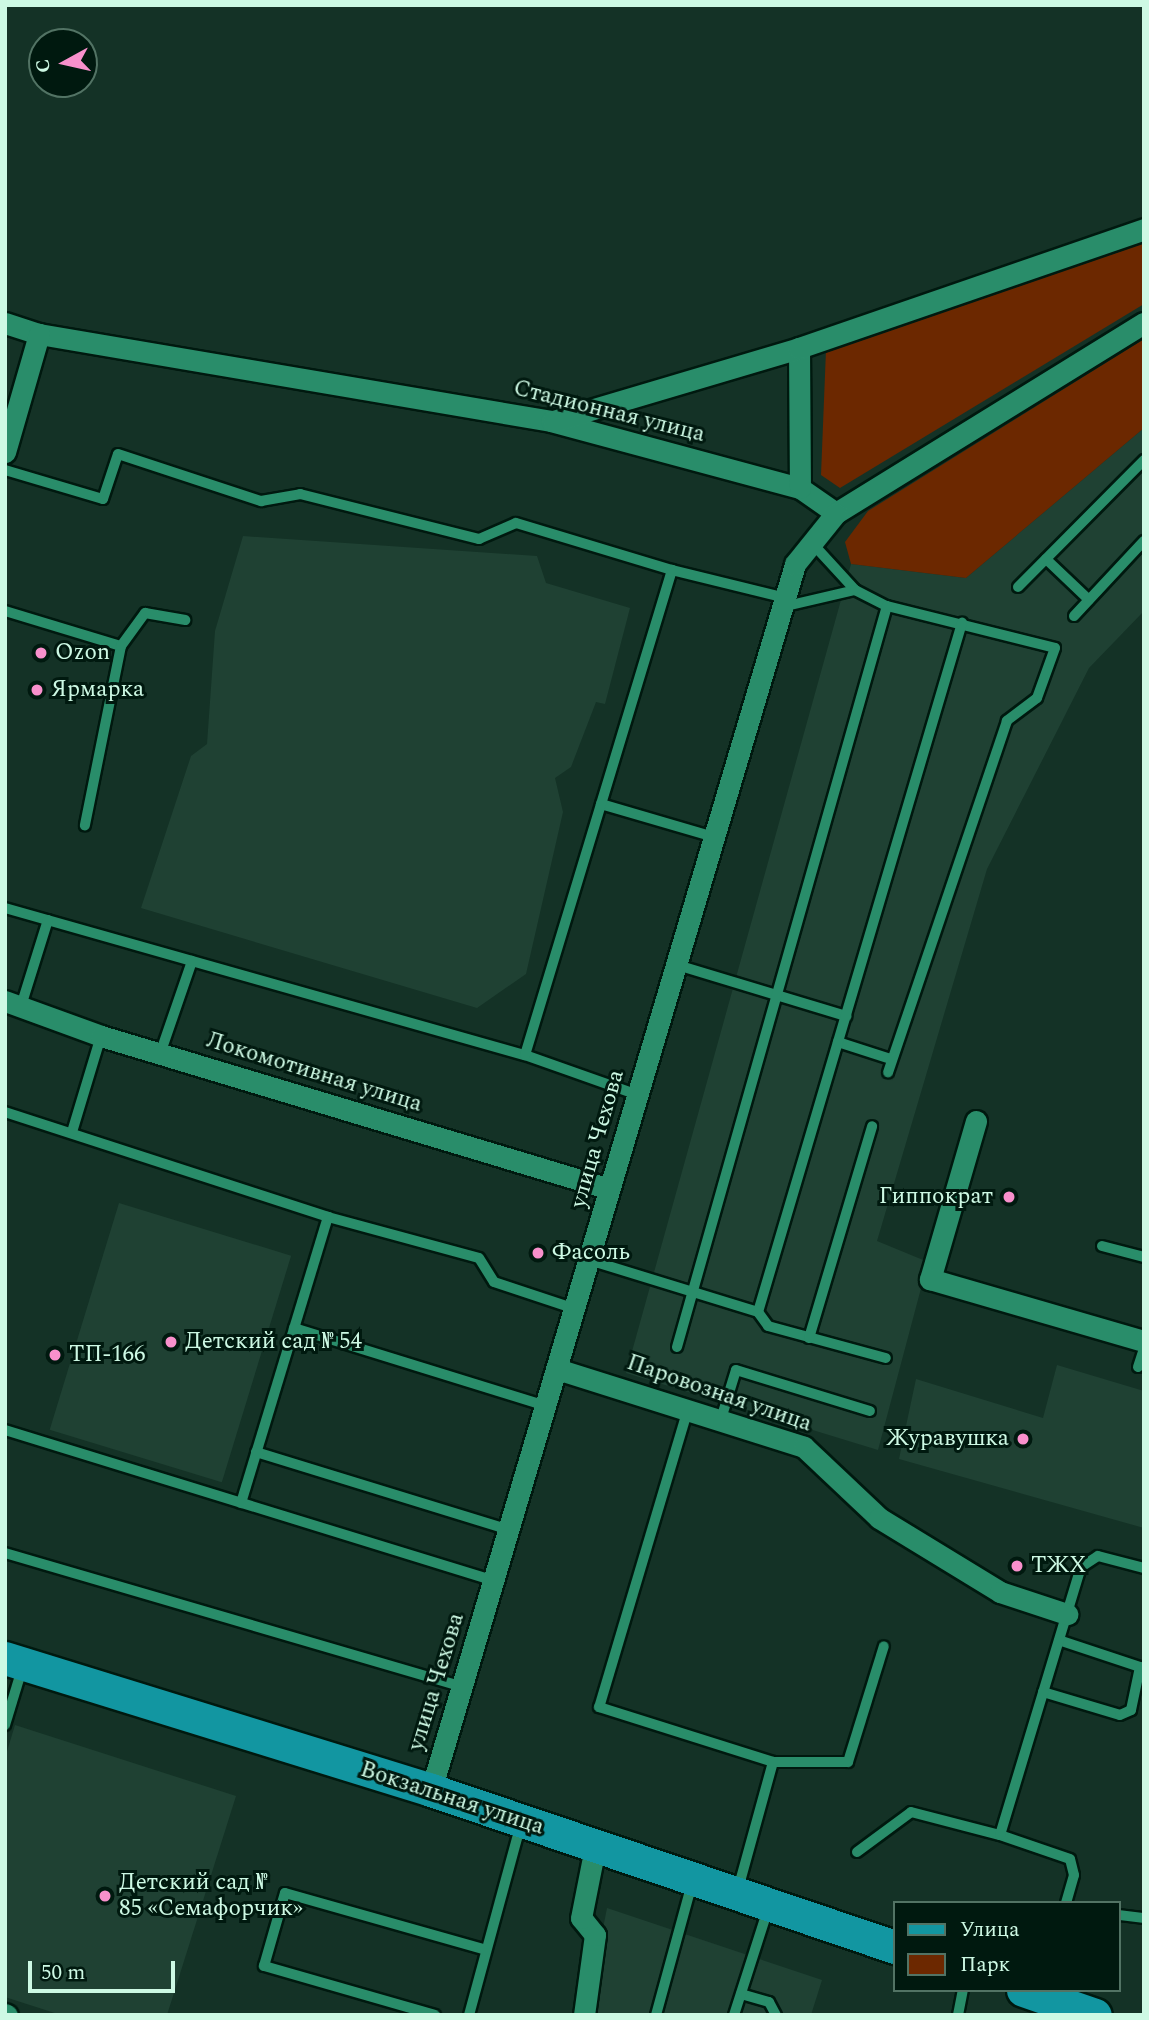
<!DOCTYPE html>
<html>
<head>
<meta charset="utf-8">
<style>
	body { margin:0 }
	#map { position:relative; width:1149px; height:2020px; overflow:hidden; background:#143226; font-family:Spectral,serif }
	div>[style] { position:absolute }
	.built>* { inset:0; background:#1f4133; transform-origin:0 0 }
	.green>* { inset:0; background:#6c2800 }
	.roads { filter:drop-shadow(2px 0 #00190f) drop-shadow(-2px 0 #00190f) drop-shadow(0 2px #00190f) drop-shadow(0 -2px #00190f) }
	.service>* { height:10px; margin:-5px; padding:0 5px; transform-origin:5px; border-radius:5px; background:#298d6a }
	.minor>* { height:21px; margin:-10.5px; padding:0 10.5px; transform-origin:10.5px; border-radius:10.5px; background:#298d6a }
	.primary>* { height:33px; margin:-16.5px; padding:0 16.5px; transform-origin:16.5px; border-radius:16.5px; background:#1296a1 }
	.dots>* { width:19px; height:19px; translate:-50% -50%; box-sizing:border-box; border:4px solid #00190f; border-radius:50% }
	span { translate:-50% -50%; white-space:nowrap; text-align:center; line-height:1.15; -webkit-text-stroke:6px #00190f; paint-order:stroke }
	.street-label { font-size:23px; color:#cdf9e4 }
	.poi-label { font-size:23px; color:#cdf9e4 }
	.left { translate:0 -50%; text-align:left }
	.right { translate:-100% -50%; text-align:right }
	.frame { position:absolute; inset:0; border:7px solid #cdf9e4; pointer-events:none }
	.legend { position:absolute; left:893px; top:1901px; width:228px; height:91px; box-sizing:border-box; background:#00190f; border:2px solid #527364; margin:0; padding:9px 12px; list-style:none; font-size:21px; color:#cdf9e4 }
	.legend li { display:flex; align-items:center; gap:14px; height:35px }
	.legend b { width:35px; border:2px solid #527364 }
	.north { position:absolute; left:28px; top:28px; width:70px; height:70px; box-sizing:border-box; background:#00190f; border:2px solid #527364; border-radius:50%; rotate:262deg; font-size:19px; font-weight:700; line-height:28px; text-align:center; color:#cdf9e4 }
	.north::after { content:''; display:block; margin:auto; width:24px; height:32px; background:#f890cc; clip-path:polygon(50% 0,100% 100%,50% 72%,0 100%) }
	.scale { position:absolute; left:28px; top:1961px; width:147px; height:32px; box-sizing:border-box; border:4px solid #cdf9e4; border-top:0; padding-left:9px; font-size:21px; line-height:24px; white-space:nowrap; color:#cdf9e4; -webkit-text-stroke:5px #00190f; paint-order:stroke }
</style>
</head>
<body>
<div id="map">
	<div class="built">
		<div style="clip-path:polygon(1144px 428px,1144px 611px,1089px 668px,987px 869px,877px 1241px,928px 1262px,878px 1450px,626px 1373px,851px 564px,966px 578px)"></div>
		<div style="clip-path:polygon(243px 536px,537px 556px,546px 583px,630px 608px,605px 704px,596px 702px,571px 767px,555px 778px,563px 812px,526px 974px,477px 1008px,141px 908px,191px 756px,207px 744px,215px 631px)"></div>
		<div style="left:119px;top:1203px;width:180px;height:237px;rotate:17deg"></div>
		<div style="clip-path:polygon(1057px 1365px,1144px 1391px,1144px 1528px,899px 1459px,916px 1379px,1043px 1418px)"></div>
		<div style="clip-path:polygon(15px 1725px,236px 1796px,167px 2015px,61px 2015px,5px 1997px,5px 1758px)"></div>
		<div style="clip-path:polygon(607px 1908px,822px 1980px,811px 2015px,586px 2015px)"></div>
	</div>
	<div class="green">
		<div style="clip-path:polygon(1144px 239px,1144px 304px,840px 488px,821px 475px,826px 350px)"></div>
		<div style="clip-path:polygon(1144px 339px,1144px 428px,966px 578px,851px 564px,845px 542px,868px 511px)"></div>
	</div>
	<div class="roads">
		<div class="service">
			<div style="left:5px;top:470px;width:102px;rotate:16.5deg"></div>
			<div style="left:103px;top:499px;width:47px;rotate:-71.6deg"></div>
			<div style="left:118px;top:454px;width:151px;rotate:18.2deg"></div>
			<div style="left:261px;top:501px;width:40px;rotate:-10deg"></div>
			<div style="left:300px;top:494px;width:185px;rotate:14.1deg"></div>
			<div style="left:479px;top:539px;width:40px;rotate:-23.4deg"></div>
			<div style="left:516px;top:523px;width:163px;rotate:16.8deg"></div>
			<div style="left:812px;top:543px;width:64px;rotate:47.5deg"></div>
			<div style="left:1046px;top:559px;width:59px;rotate:43.6deg"></div>
			<div style="left:1018px;top:587px;width:179px;rotate:-45.2deg"></div>
			<div style="left:782px;top:607px;width:75px;rotate:-13.1deg"></div>
			<div style="left:855px;top:590px;width:36px;rotate:27deg"></div>
			<div style="left:887px;top:606px;width:173px;rotate:14deg"></div>
			<div style="left:1055px;top:648px;width:53px;rotate:109.8deg"></div>
			<div style="left:1037px;top:698px;width:38px;rotate:143deg"></div>
			<div style="left:1007px;top:721px;width:371px;rotate:108.7deg"></div>
			<div style="left:5px;top:611px;width:121px;rotate:16.8deg"></div>
			<div style="left:121px;top:646px;width:183px;rotate:101.4deg"></div>
			<div style="left:1074px;top:616px;width:103px;rotate:-47deg"></div>
			<div style="left:121px;top:646px;width:41px;rotate:-54deg"></div>
			<div style="left:145px;top:613px;width:41px;rotate:9.9deg"></div>
			<div style="left:601px;top:804px;width:118px;rotate:16.3deg"></div>
			<div style="left:5px;top:908px;width:194px;rotate:15.8deg"></div>
			<div style="left:677px;top:965px;width:177px;rotate:16.8deg"></div>
			<div style="left:21px;top:1006px;width:90px;rotate:-72.6deg"></div>
			<div style="left:838px;top:1042px;width:56px;rotate:17.8deg"></div>
			<div style="left:160px;top:1054px;width:98px;rotate:-71deg"></div>
			<div style="left:192px;top:961px;width:346px;rotate:15.8deg"></div>
			<div style="left:638px;top:1095px;width:120px;rotate:-160.5deg"></div>
			<div style="left:525px;top:1055px;width:507px;rotate:-73.14deg"></div>
			<div style="left:672px;top:570px;width:117px;rotate:13.8deg"></div>
			<div style="left:5px;top:1112px;width:340px;rotate:18deg"></div>
			<div style="left:328px;top:1217px;width:156px;rotate:15.2deg"></div>
			<div style="left:479px;top:1258px;width:28px;rotate:58deg"></div>
			<div style="left:494px;top:1282px;width:85px;rotate:18.4deg"></div>
			<div style="left:72px;top:1132px;width:100px;rotate:-73.2deg"></div>
			<div style="left:1102px;top:1246px;width:43px;rotate:14.7deg"></div>
			<div style="left:589px;top:1260px;width:177px;rotate:17.1deg"></div>
			<div style="left:758px;top:1312px;width:17px;rotate:54deg"></div>
			<div style="left:768px;top:1326px;width:122px;rotate:15.2deg"></div>
			<div style="left:758px;top:1312px;width:719px;rotate:-73.51deg"></div>
			<div style="left:294px;top:1328px;width:264px;rotate:17.2deg"></div>
			<div style="left:809px;top:1338px;width:221px;rotate:-73.4deg"></div>
			<div style="left:677px;top:1347px;width:770px;rotate:-74.18deg"></div>
			<div style="left:1138px;top:1367px;width:20px;rotate:-72deg"></div>
			<div style="left:688px;top:1409px;width:311px;rotate:106.6deg"></div>
			<div style="left:599px;top:1707px;width:182px;rotate:17.5deg"></div>
			<div style="left:721px;top:1419px;width:51px;rotate:-73deg"></div>
			<div style="left:736px;top:1370px;width:140px;rotate:17deg"></div>
			<div style="left:5px;top:1430px;width:513px;rotate:17.13deg"></div>
			<div style="left:256px;top:1452px;width:266px;rotate:17.1deg"></div>
			<div style="left:241px;top:1503px;width:299px;rotate:-73.1deg"></div>
			<div style="left:5px;top:1553px;width:477px;rotate:16.3deg"></div>
			<div style="left:1043px;top:1692px;width:80px;rotate:16.6deg"></div>
			<div style="left:1120px;top:1715px;width:12px;rotate:-24deg"></div>
			<div style="left:1131px;top:1710px;width:44px;rotate:-78.2deg"></div>
			<div style="left:1140px;top:1667px;width:85px;rotate:-161.6deg"></div>
			<div style="left:5px;top:1725px;width:59px;rotate:-73.1deg"></div>
			<div style="left:857px;top:1852px;width:67px;rotate:-36.5deg"></div>
			<div style="left:911px;top:1812px;width:92px;rotate:14.5deg"></div>
			<div style="left:738px;top:1889px;width:132px;rotate:-74.6deg"></div>
			<div style="left:773px;top:1762px;width:75px"></div>
			<div style="left:848px;top:1762px;width:121px;rotate:-72.8deg"></div>
			<div style="left:1066px;top:1903px;width:29px;rotate:-74deg"></div>
			<div style="left:1074px;top:1875px;width:16px;rotate:-104deg"></div>
			<div style="left:1070px;top:1859px;width:74px;rotate:-161.1deg"></div>
			<div style="left:1000px;top:1835px;width:280px;rotate:-73.2deg"></div>
			<div style="left:1081px;top:1567px;width:20px;rotate:-33deg"></div>
			<div style="left:1098px;top:1556px;width:48px;rotate:14.6deg"></div>
			<div style="left:1119px;top:1915px;width:25px;rotate:7deg"></div>
			<div style="left:741px;top:1994px;width:29px;rotate:16deg"></div>
			<div style="left:769px;top:2002px;width:15px;rotate:62deg"></div>
			<div style="left:435px;top:2015px;width:178px;rotate:-164deg"></div>
			<div style="left:264px;top:1966px;width:76px;rotate:-74deg"></div>
			<div style="left:285px;top:1893px;width:209px;rotate:15.8deg"></div>
			<div style="left:469px;top:2015px;width:198px;rotate:-74.8deg"></div>
			<div style="left:656px;top:2015px;width:137px;rotate:-74.7deg"></div>
			<div style="left:734px;top:2015px;width:111px;rotate:-72.2deg"></div>
			<div style="left:958px;top:2015px;width:25px;rotate:-79deg"></div>
		</div>
		<div class="minor">
			<div style="left:5px;top:323px;width:36px;rotate:18deg"></div>
			<div style="left:39px;top:334px;width:519px;rotate:9.64deg"></div>
			<div style="left:551px;top:421px;width:258px;rotate:15.1deg"></div>
			<div style="left:800px;top:488px;width:44px;rotate:34.8deg"></div>
			<div style="left:836px;top:513px;width:362px;rotate:-31.7deg"></div>
			<div style="left:799px;top:348px;width:140px;rotate:89.6deg"></div>
			<div style="left:553px;top:421px;width:257px;rotate:-16.5deg"></div>
			<div style="left:799px;top:348px;width:365px;rotate:-19deg"></div>
			<div style="left:5px;top:452px;width:123px;rotate:-73.9deg"></div>
			<div style="left:5px;top:1001px;width:102px;rotate:20deg"></div>
			<div style="left:101px;top:1036px;width:531px;rotate:16.73deg"></div>
			<div style="left:976px;top:1121px;width:165px;rotate:106.2deg"></div>
			<div style="left:930px;top:1279px;width:223px;rotate:16.2deg"></div>
			<div style="left:557px;top:1369px;width:259px;rotate:17.5deg"></div>
			<div style="left:804px;top:1447px;width:103px;rotate:43.4deg"></div>
			<div style="left:879px;top:1518px;width:142px;rotate:31.4deg"></div>
			<div style="left:1000px;top:1592px;width:71px;rotate:18.2deg"></div>
			<div style="left:431px;top:1790px;width:1279px;rotate:-73.46deg"></div>
			<div style="left:795px;top:564px;width:65px;rotate:-51.2deg"></div>
			<div style="left:5px;top:2014px;width:2px;rotate:27deg"></div>
			<div style="left:584px;top:2015px;width:81px;rotate:-82.2deg"></div>
			<div style="left:595px;top:1935px;width:22px;rotate:-129deg"></div>
			<div style="left:581px;top:1918px;width:72px;rotate:-78.8deg"></div>
		</div>
		<div class="primary">
			<div style="left:5px;top:1658px;width:446px;rotate:17.2deg"></div>
			<div style="left:431px;top:1790px;width:490px;rotate:18.7deg"></div>
			<div style="left:1023px;top:1990px;width:76px;rotate:19.1deg"></div>
		</div>
	</div>
	<div class="dots">
		<div style="left:41px;top:653px;background:#f890cc"></div>
		<div style="left:37px;top:690px;background:#f890cc"></div>
		<div style="left:1009px;top:1197px;background:#f890cc"></div>
		<div style="left:538px;top:1253px;background:#f890cc"></div>
		<div style="left:171px;top:1342px;background:#f890cc"></div>
		<div style="left:55px;top:1355px;background:#f890cc"></div>
		<div style="left:1023px;top:1439px;background:#f890cc"></div>
		<div style="left:1017px;top:1566px;background:#f890cc"></div>
		<div style="left:105px;top:1896px;background:#f890cc"></div>
	</div>
	<div class="street-label">
		<span style="left:609px;top:412px;rotate:14deg">Стадионная улица</span>
		<span style="left:314px;top:1073px;rotate:17deg">Локомотивная улица</span>
		<span style="left:598px;top:1139px;rotate:-74deg">улица Чехова</span>
		<span style="left:719px;top:1394px;rotate:19deg">Паровозная улица</span>
		<span style="left:437px;top:1682px;rotate:-73deg">улица Чехова</span>
		<span style="left:452px;top:1799px;rotate:18deg">Вокзальная улица</span>
	</div>
	<div class="poi-label">
		<span class="left" style="left:55px;top:653px">Ozon</span>
		<span class="left" style="left:51px;top:690px">Ярмарка</span>
		<span class="right" style="left:993px;top:1197px">Гиппократ</span>
		<span class="left" style="left:552px;top:1253px">Фасоль</span>
		<span class="left" style="left:185px;top:1342px">Детский сад № 54</span>
		<span class="left" style="left:69px;top:1355px">ТП-166</span>
		<span class="right" style="left:1009px;top:1439px">Журавушка</span>
		<span class="left" style="left:1031px;top:1566px">ТЖХ</span>
		<span class="left" style="left:119px;top:1896px">Детский сад №<br>85 «Семафорчик»</span>
	</div>
	<div class="frame"></div>
	<ul class="legend">
	<li><b style="height:9px;background:#1296a1"></b>Улица</li>
	<li><b style="height:19px;background:#6c2800"></b>Парк</li>
	</ul>
	<div class="north">С</div>
	<div class="scale">50 m</div>
</div>
</body>
</html>
